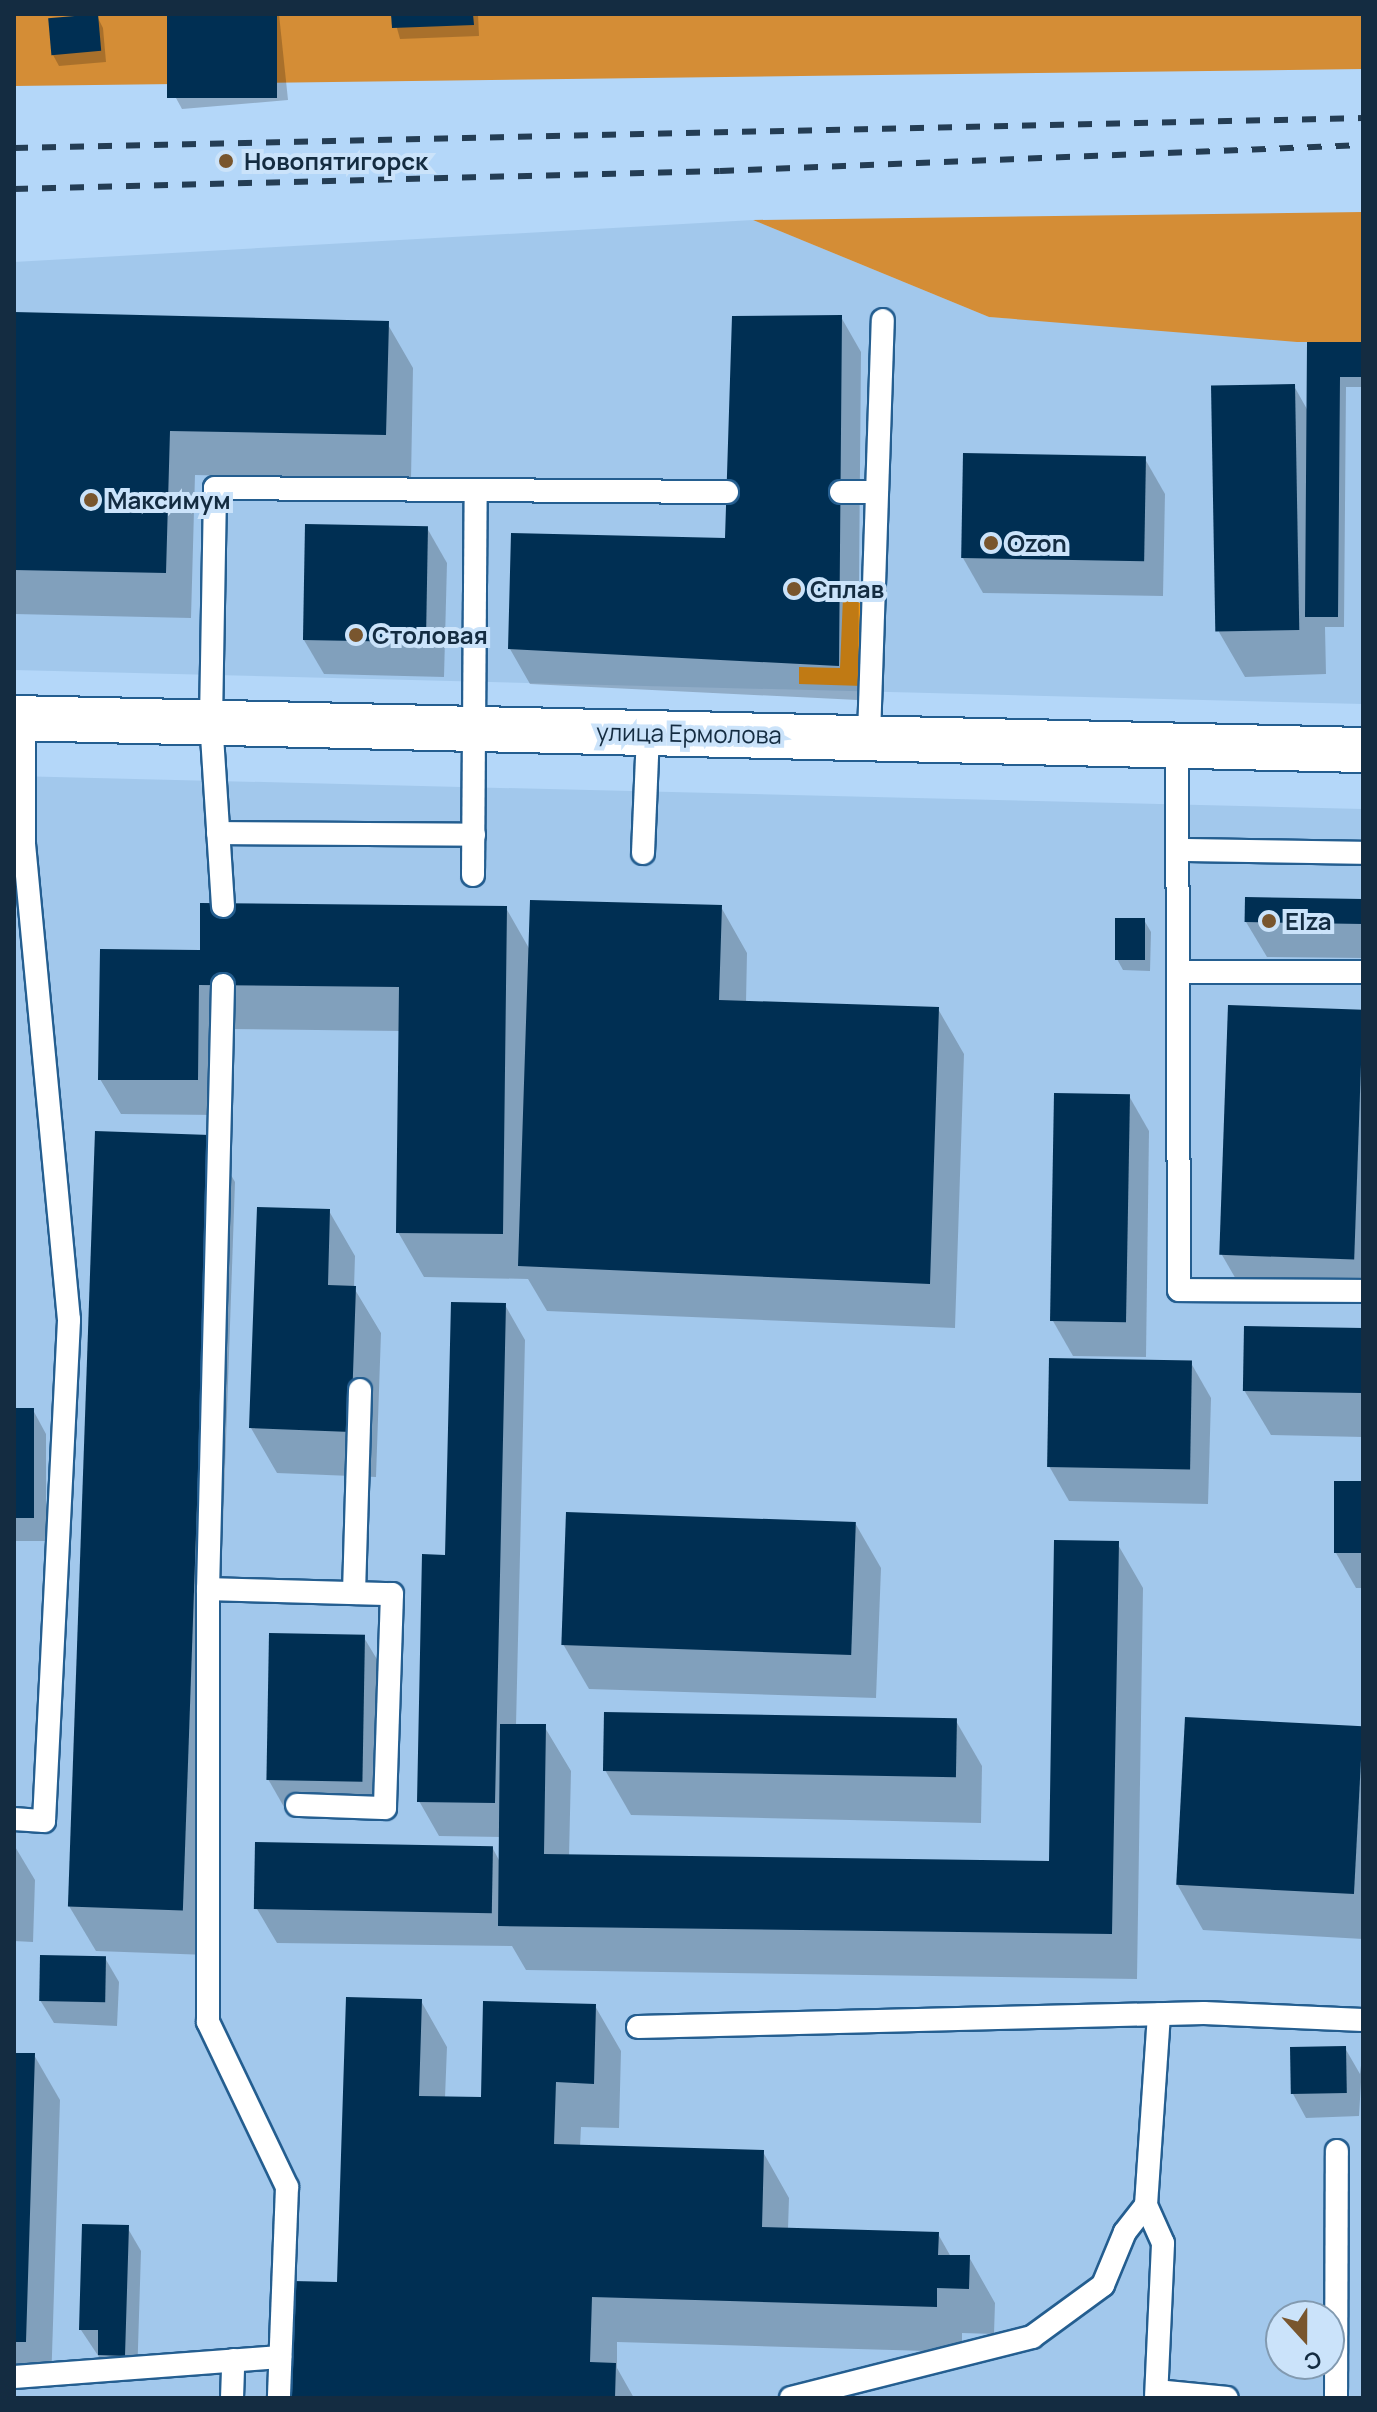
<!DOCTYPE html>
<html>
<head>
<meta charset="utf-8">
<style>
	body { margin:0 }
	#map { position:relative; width:1377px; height:2412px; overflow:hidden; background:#b4d7f9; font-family:Manrope,sans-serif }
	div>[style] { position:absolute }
	.built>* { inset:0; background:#a2c8ec }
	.green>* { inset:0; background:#f19919 }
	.forest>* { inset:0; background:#d48d36 }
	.shadow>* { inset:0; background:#0003 }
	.building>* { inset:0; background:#002f53; transform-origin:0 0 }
	.roads { filter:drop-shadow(2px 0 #245e90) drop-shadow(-2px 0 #245e90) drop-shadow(0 2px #245e90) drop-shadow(0 -2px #245e90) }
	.lane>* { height:22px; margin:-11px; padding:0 11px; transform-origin:11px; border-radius:11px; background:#fff }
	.secondary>* { height:44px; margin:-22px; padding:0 22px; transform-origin:22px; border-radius:22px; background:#fff }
	.rail>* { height:6px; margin-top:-3px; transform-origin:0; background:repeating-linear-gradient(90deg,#243d54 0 14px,transparent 0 28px) }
	.dots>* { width:22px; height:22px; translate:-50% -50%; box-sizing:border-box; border:4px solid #cbe3fa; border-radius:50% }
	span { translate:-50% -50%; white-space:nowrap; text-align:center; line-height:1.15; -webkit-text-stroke:8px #cbe3fa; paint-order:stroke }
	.poi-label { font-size:24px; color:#142c41; font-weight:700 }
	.left { translate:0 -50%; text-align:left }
	.street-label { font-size:24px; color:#142c41 }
	.frame { position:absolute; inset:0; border:16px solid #142c41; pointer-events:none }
	.north { position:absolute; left:1265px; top:2300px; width:80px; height:80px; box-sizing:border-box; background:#cbe3fa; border:2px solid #829ab0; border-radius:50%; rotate:159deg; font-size:22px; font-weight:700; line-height:32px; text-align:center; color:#142c41 }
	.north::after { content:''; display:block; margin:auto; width:28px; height:36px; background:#79562e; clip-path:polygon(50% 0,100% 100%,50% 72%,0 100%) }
</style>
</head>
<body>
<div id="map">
	<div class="built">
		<div style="clip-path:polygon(753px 220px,989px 317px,1363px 342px,1363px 704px,14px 670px,14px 262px)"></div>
		<div style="clip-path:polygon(evenodd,14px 776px,1363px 809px,1363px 2398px,14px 2398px,14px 776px,1281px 2316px,1329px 2316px,1329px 2364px,1281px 2364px,1281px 2316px)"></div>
	</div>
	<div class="green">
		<div style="clip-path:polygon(843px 597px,866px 605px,863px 686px,799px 684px,799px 667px,840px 668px)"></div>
	</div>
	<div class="forest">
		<div style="clip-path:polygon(14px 14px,1363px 14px,1363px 69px,14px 86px)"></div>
		<div style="clip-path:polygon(1363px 212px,1363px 342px,1297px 342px,989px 317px,753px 220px)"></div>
	</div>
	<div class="shadow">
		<div style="clip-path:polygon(192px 14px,279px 14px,288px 100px,182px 109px,176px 98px)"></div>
		<div style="clip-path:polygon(393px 14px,478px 14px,479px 36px,400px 39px)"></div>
		<div style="clip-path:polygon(97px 16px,103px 28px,106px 62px,59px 66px,53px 55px)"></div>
		<div style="clip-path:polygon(14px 314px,387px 323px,413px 368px,411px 480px,195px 475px,191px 618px,14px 614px)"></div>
		<div style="clip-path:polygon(841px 317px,861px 352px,858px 700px,530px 684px,510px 649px,727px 540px)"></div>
		<div style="clip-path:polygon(1363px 344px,1363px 387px,1346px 387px,1344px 627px,1325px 627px,1326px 674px,1245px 677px,1219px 632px,1294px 386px,1308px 411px)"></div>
		<div style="clip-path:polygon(1145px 459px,1165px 494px,1163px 596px,983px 593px,963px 558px)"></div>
		<div style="clip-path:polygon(427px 528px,447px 563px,444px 677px,324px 674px,304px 640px)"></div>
		<div style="clip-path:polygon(1363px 901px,1363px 958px,1267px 957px,1246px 922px)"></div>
		<div style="clip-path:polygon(721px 907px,747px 953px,746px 1003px,938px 1009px,964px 1054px,955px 1328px,547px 1311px,528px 1279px,424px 1277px,398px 1232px,400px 1031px,227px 1029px,217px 1115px,121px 1114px,100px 1079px,199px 952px,506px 908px,530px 950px)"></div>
		<div style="clip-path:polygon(1144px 920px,1151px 932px,1150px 971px,1123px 970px,1117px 959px)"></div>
		<div style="clip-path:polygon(1363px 1011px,1363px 1303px,1248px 1300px,1222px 1255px)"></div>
		<div style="clip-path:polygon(1129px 1096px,1149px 1131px,1146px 1357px,1073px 1356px,1053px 1321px)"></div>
		<div style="clip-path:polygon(209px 1137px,235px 1182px,208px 1955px,96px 1951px,69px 1906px)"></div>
		<div style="clip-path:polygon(329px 1211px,355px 1256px,354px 1288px,381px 1333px,376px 1477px,277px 1473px,251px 1428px)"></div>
		<div style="clip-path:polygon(505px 1305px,525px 1340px,516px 1726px,544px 1726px,571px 1771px,569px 1857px,1051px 1863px,1117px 1543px,1143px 1588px,1137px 1979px,526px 1970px,512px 1946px,277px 1943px,257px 1909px,492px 1847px,500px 1862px,501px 1837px,439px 1836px,419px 1801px,447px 1557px)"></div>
		<div style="clip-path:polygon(1363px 1331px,1363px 1437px,1271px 1435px,1244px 1390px)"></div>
		<div style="clip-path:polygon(1191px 1363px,1211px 1398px,1208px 1504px,1069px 1501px,1049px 1466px)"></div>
		<div style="clip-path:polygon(14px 1410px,33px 1410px,46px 1434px,46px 1541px,14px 1541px)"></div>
		<div style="clip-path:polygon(1363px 1483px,1363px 1588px,1356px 1588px,1336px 1553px)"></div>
		<div style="clip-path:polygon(855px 1523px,881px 1568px,876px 1698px,589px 1689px,563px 1644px)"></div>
		<div style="clip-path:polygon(363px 1636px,384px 1671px,381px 1815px,288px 1814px,268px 1779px)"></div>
		<div style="clip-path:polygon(956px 1721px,982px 1766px,981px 1823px,631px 1815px,605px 1770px)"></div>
		<div style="clip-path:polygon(1363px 1729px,1363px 1939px,1203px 1930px,1177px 1884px)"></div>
		<div style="clip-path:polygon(14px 1763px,16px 1768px,15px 1821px,14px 1821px)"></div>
		<div style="clip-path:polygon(14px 1845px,35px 1880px,33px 1942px,14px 1941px)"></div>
		<div style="clip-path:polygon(105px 1958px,119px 1982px,117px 2026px,54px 2023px,40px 2000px)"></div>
		<div style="clip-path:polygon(421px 2001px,447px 2047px,445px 2098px,482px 2099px,595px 2006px,621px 2051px,619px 2128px,581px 2127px,580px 2147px,763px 2152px,789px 2198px,788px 2229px,938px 2234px,951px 2257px,969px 2257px,995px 2303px,994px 2334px,962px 2333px,962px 2352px,617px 2342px,617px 2368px,634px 2398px,292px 2398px,339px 2284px)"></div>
		<div style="clip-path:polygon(1345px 2048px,1360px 2074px,1363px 2048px,1359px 2116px,1306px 2118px,1293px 2094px)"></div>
		<div style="clip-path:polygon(14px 2055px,34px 2055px,60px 2100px,51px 2387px,14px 2385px)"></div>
		<div style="clip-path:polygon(127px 2227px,141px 2251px,137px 2379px,113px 2378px,81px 2330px)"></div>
	</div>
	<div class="building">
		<div style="left:98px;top:14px;width:37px;height:50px;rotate:85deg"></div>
		<div style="left:167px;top:14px;width:110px;height:84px"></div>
		<div style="clip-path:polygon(391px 14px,473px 14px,474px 25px,392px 28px)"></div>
		<div style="clip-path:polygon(14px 312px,389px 321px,386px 435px,170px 431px,166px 573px,14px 570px)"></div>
		<div style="clip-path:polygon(842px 315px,839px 666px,508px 649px,511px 533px,725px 538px,732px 316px)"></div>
		<div style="clip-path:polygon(1307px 342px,1363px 342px,1363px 377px,1340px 377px,1338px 617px,1305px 617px)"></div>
		<div style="left:1295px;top:384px;width:246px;height:84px;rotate:89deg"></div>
		<div style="left:963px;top:453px;width:183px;height:105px;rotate:1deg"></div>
		<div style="left:305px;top:524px;width:123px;height:116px;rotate:1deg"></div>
		<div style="left:1245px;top:897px;width:118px;height:25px;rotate:1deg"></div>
		<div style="clip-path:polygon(530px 900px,722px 905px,719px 1000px,939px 1007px,930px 1284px,518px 1266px)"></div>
		<div style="clip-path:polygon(200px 903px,507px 906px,503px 1234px,396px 1233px,399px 987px,199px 985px,198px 1080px,98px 1080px,100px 949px,200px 950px)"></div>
		<div style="left:1115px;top:918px;width:30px;height:42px"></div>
		<div style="left:1228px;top:1005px;width:135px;height:250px;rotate:2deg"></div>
		<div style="left:1054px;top:1093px;width:76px;height:228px;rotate:1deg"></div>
		<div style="left:95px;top:1131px;width:115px;height:776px;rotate:2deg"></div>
		<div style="clip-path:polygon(257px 1207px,330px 1209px,328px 1285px,356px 1286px,351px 1432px,249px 1428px)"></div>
		<div style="clip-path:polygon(451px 1302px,506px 1303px,495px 1803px,417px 1802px,422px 1554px,445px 1555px)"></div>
		<div style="left:1244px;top:1326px;width:119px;height:65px;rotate:1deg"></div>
		<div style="left:1049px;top:1358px;width:143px;height:109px;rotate:1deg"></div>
		<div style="left:14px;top:1408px;width:20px;height:110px"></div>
		<div style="left:1334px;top:1481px;width:29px;height:72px"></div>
		<div style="left:566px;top:1512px;width:290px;height:133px;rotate:2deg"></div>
		<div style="clip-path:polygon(1054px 1540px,1119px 1541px,1112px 1934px,498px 1926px,500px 1724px,546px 1724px,544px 1854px,1049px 1861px)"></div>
		<div style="left:269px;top:1633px;width:96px;height:147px;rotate:1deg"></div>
		<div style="left:604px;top:1712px;width:353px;height:59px;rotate:1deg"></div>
		<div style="left:1185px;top:1717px;width:178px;height:168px;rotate:3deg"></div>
		<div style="left:255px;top:1842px;width:238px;height:67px;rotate:1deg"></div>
		<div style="left:40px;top:1955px;width:66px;height:46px;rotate:1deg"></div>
		<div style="clip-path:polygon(346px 1997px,422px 1999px,419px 2096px,481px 2097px,483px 2001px,596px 2004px,594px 2084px,556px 2082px,554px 2144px,764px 2150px,762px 2227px,939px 2232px,938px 2255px,970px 2255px,969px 2289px,937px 2288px,937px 2307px,592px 2297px,590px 2362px,616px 2363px,615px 2398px,290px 2398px,293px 2281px,337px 2282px)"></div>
		<div style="left:1346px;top:2046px;width:47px;height:56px;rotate:89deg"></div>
		<div style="clip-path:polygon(14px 2053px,35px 2053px,26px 2342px,14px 2342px)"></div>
		<div style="clip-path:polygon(82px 2224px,129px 2225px,125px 2356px,98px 2355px,98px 2330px,79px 2330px)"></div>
	</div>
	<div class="roads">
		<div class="lane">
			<div style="left:841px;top:492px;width:36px"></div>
			<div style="left:869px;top:736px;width:416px;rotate:-88.1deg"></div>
			<div style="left:1177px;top:748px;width:542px;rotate:89.79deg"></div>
			<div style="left:1179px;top:1290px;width:184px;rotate:0.3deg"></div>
			<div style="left:218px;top:833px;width:256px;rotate:0.4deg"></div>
			<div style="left:1182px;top:850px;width:181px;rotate:0.9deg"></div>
			<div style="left:643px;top:853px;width:121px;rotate:-87.6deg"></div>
			<div style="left:473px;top:875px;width:384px;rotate:-89.6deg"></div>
			<div style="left:223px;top:906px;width:185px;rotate:-93.7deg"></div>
			<div style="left:211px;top:721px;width:233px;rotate:-89deg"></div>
			<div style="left:215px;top:488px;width:512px;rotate:0.45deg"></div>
			<div style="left:1181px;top:972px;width:182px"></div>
			<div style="left:223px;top:985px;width:604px;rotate:91.42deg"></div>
			<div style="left:208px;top:1589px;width:433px;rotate:90deg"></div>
			<div style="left:208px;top:2022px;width:183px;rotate:64.4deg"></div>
			<div style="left:287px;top:2187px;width:211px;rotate:92.2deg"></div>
			<div style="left:208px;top:1589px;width:184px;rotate:1.6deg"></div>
			<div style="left:392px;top:1594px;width:214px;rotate:91.9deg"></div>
			<div style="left:385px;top:1808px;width:88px;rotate:-178deg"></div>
			<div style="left:354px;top:1593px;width:203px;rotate:-88.3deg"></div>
			<div style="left:14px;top:1819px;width:30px;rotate:4deg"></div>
			<div style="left:44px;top:1821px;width:502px;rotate:-87.14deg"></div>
			<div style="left:69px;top:1320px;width:477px;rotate:-95.4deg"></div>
			<div style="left:24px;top:845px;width:127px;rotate:-90deg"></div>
			<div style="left:638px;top:2027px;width:566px;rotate:-1.42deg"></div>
			<div style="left:1204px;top:2013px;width:159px;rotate:2.5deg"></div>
			<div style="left:14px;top:2377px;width:267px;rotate:-4.3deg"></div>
			<div style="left:1157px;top:2391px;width:70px;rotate:5.7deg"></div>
			<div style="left:232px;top:2398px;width:38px;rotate:-88deg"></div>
			<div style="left:791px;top:2398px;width:249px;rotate:-14.2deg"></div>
			<div style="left:1032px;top:2337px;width:88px;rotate:-36.2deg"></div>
			<div style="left:1103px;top:2285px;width:57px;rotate:-67.5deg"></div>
			<div style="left:1125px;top:2232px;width:34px;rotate:-52deg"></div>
			<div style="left:1156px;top:2398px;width:155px;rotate:-87.4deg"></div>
			<div style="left:1163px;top:2243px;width:42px;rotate:-114.1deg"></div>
			<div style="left:1146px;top:2205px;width:191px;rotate:-86.1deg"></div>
			<div style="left:1336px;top:2398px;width:247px;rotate:-89.8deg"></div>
		</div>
		<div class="secondary">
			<div style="left:14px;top:718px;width:1349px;rotate:1.36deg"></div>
		</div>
	</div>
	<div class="rail">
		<div style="left:14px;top:148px;width:1349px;rotate:-1.27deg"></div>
		<div style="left:14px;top:189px;width:706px;rotate:-1.46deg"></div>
		<div style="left:720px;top:171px;width:644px;rotate:-2.32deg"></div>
	</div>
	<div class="dots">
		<div style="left:226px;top:161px;background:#79562e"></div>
		<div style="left:91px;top:500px;background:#79562e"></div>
		<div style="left:991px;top:543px;background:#79562e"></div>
		<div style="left:794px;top:589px;background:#79562e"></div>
		<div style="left:356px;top:635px;background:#79562e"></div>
		<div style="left:1269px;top:921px;background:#79562e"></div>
	</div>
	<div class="poi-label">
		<span class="left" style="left:244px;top:161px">Новопятигорск</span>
		<span class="left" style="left:107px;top:500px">Максимум</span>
		<span class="left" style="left:1007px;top:543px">Ozon</span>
		<span class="left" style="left:810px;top:589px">Сплав</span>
		<span class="left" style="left:372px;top:635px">Столовая</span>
		<span class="left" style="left:1285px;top:921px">Elza</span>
	</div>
	<div class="street-label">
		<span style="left:689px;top:733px;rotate:1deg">улица Ермолова</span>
	</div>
	<div class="frame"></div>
	<div class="north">С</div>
</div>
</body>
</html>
